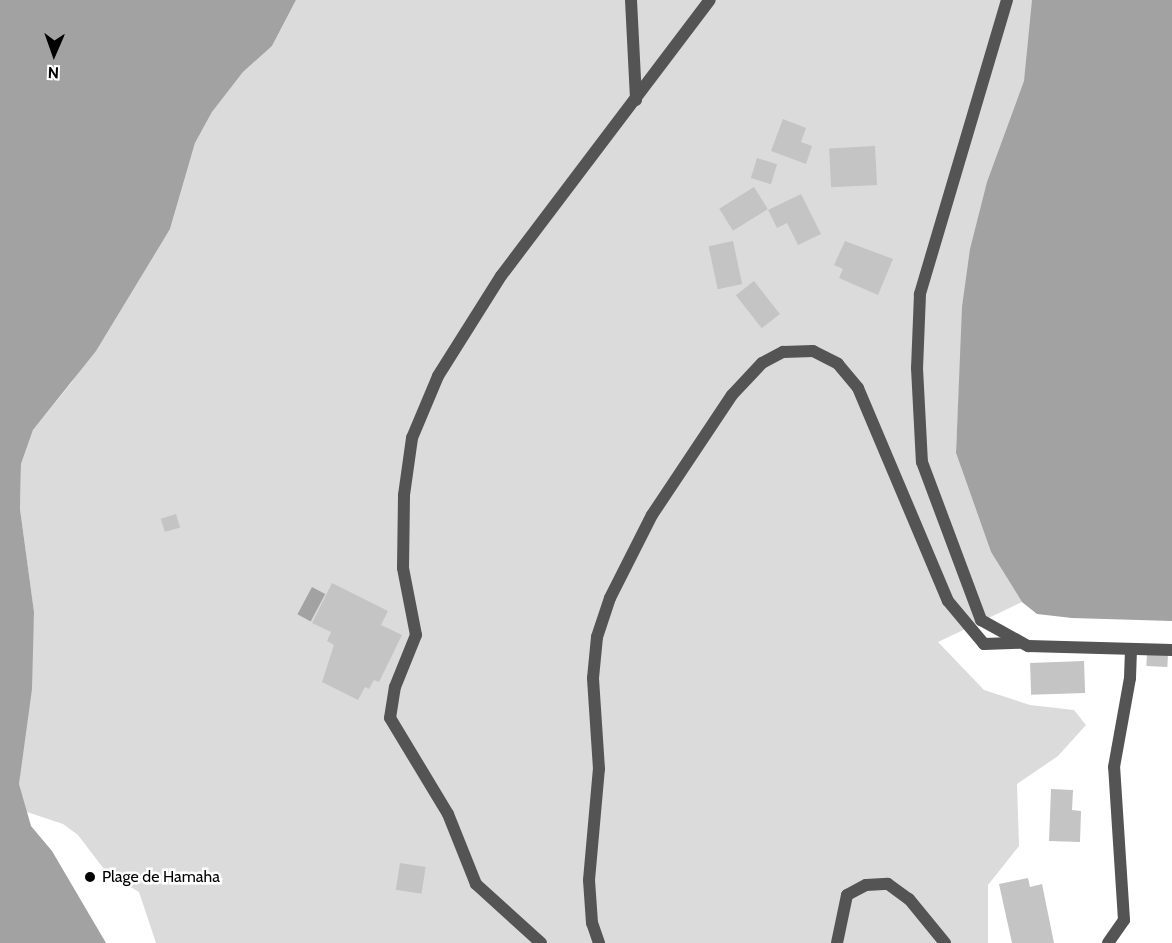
<!DOCTYPE html>
<html>
<head>
<meta charset="utf-8">
<style>
	body { margin:0 }
	#map { position:relative; width:1172px; height:943px; overflow:hidden; background:#fff; font-family:Cabin,sans-serif }
	div>[style] { position:absolute }
	.green>* { inset:0; background:#dbdbdb }
	.water>* { inset:0; background:#a2a2a2; transform-origin:0 0 }
	.building>* { inset:0; background:#c4c4c4; transform-origin:0 0 }
	.service>* { height:12px; margin:-6px; padding:0 6px; transform-origin:6px; border-radius:6px; background:#545454 }
	.dots>* { width:16px; height:16px; translate:-50% -50%; box-sizing:border-box; border:3px solid #fff; border-radius:50% }
	span { translate:-50% -50%; white-space:nowrap; text-align:center; line-height:1.15; -webkit-text-stroke:5px #fff; paint-order:stroke }
	.poi-label { font-size:16px; color:#000 }
	.left { translate:0 -50%; text-align:left }
	.north { position:absolute; left:24px; top:24px; width:60px; height:60px; -webkit-text-stroke:4px #fff; paint-order:stroke; rotate:182deg; font-size:16px; font-weight:700; line-height:24px; text-align:center; color:#000 }
	.north::after { content:''; display:block; margin:auto; width:21px; height:27px; background:#000; clip-path:polygon(50% 0,100% 100%,50% 72%,0 100%) }
</style>
</head>
<body>
<div id="map">
	<div class="green">
		<div style="clip-path:polygon(296px 0,1172px 0,960px 368px,956px 453px,991px 552px,1022px 602px,938px 642px,984px 690px,1030px 705px,1074px 710px,1086px 725px,1058px 756px,1017px 784px,1019px 846px,988px 885px,988px 943px,156px 943px,139px 892px,107px 873px,78px 835px,63px 824px,24px 811px,19px 784px,34px 613px,20px 509px,21px 464px,33px 430px,72px 382px,170px 229px,195px 143px,212px 112px,243px 72px,272px 46px)"></div>
	</div>
	<div class="water">
		<div style="clip-path:polygon(0 0,296px 0,272px 46px,243px 72px,212px 112px,195px 143px,170px 229px,96px 351px,33px 430px,21px 464px,20px 509px,34px 612px,32px 689px,19px 784px,31px 826px,52px 851px,106px 943px,0 943px)"></div>
		<div style="clip-path:polygon(1032px 0,1172px 0,1172px 621px,1072px 618px,1037px 614px,1022px 602px,991px 552px,956px 453px,962px 307px,970px 249px,987px 182px,1024px 81px)"></div>
		<div style="left:312px;top:587px;width:15px;height:31px;rotate:28deg"></div>
	</div>
	<div class="building">
		<div style="clip-path:polygon(783px 119px,806px 128px,801px 142px,812px 146px,806px 164px,771px 151px)"></div>
		<div style="left:875px;top:146px;width:39px;height:46px;rotate:87deg"></div>
		<div style="left:757px;top:158px;width:21px;height:21px;rotate:17deg"></div>
		<div style="left:754px;top:187px;width:26px;height:41px;rotate:58deg"></div>
		<div style="clip-path:polygon(801px 194px,821px 234px,798px 245px,787px 223px,777px 228px,768px 210px)"></div>
		<div style="left:733px;top:241px;width:44px;height:25px;rotate:78deg"></div>
		<div style="clip-path:polygon(845px 241px,893px 259px,878px 295px,839px 278px,843px 269px,834px 265px)"></div>
		<div style="left:754px;top:281px;width:42px;height:23px;rotate:52deg"></div>
		<div style="left:176px;top:514px;width:14px;height:16px;rotate:73deg"></div>
		<div style="clip-path:polygon(332px 583px,388px 611px,381px 625px,402px 635px,379px 682px,374px 680px,369px 689px,365px 687px,358px 700px,322px 682px,334px 645px,327px 641px,331px 632px,312px 623px)"></div>
		<div style="left:1147px;top:654px;width:21px;height:12px;rotate:3deg"></div>
		<div style="left:1084px;top:661px;width:32px;height:54px;rotate:88deg"></div>
		<div style="clip-path:polygon(1051px 789px,1073px 790px,1072px 810px,1081px 811px,1080px 842px,1049px 841px)"></div>
		<div style="left:400px;top:863px;width:26px;height:27px;rotate:9deg"></div>
		<div style="clip-path:polygon(1028px 878px,1030px 887px,1042px 884px,1054px 943px,1012px 943px,999px 884px)"></div>
	</div>
	<div class="service">
		<div style="left:631px;top:0;width:100px;rotate:87.1deg"></div>
		<div style="left:1007px;top:0;width:307px;rotate:106.5deg"></div>
		<div style="left:920px;top:294px;width:74px;rotate:92.3deg"></div>
		<div style="left:917px;top:368px;width:94px;rotate:87deg"></div>
		<div style="left:922px;top:462px;width:169px;rotate:69.5deg"></div>
		<div style="left:981px;top:620px;width:54px;rotate:29deg"></div>
		<div style="left:1028px;top:646px;width:144px;rotate:1.6deg"></div>
		<div style="left:541px;top:943px;width:88px;rotate:-137.8deg"></div>
		<div style="left:476px;top:884px;width:75px;rotate:-111.8deg"></div>
		<div style="left:448px;top:814px;width:112px;rotate:-121.1deg"></div>
		<div style="left:390px;top:718px;width:31px;rotate:-81deg"></div>
		<div style="left:395px;top:687px;width:56px;rotate:-68deg"></div>
		<div style="left:416px;top:635px;width:68px;rotate:-101deg"></div>
		<div style="left:403px;top:568px;width:73px;rotate:-89.2deg"></div>
		<div style="left:404px;top:495px;width:58px;rotate:-82deg"></div>
		<div style="left:412px;top:438px;width:67px;rotate:-67.2deg"></div>
		<div style="left:438px;top:376px;width:118px;rotate:-57.8deg"></div>
		<div style="left:501px;top:276px;width:346px;rotate:-52.9deg"></div>
		<div style="left:599px;top:943px;width:21px;rotate:-109deg"></div>
		<div style="left:592px;top:923px;width:43px;rotate:-94deg"></div>
		<div style="left:589px;top:880px;width:111px;rotate:-84.9deg"></div>
		<div style="left:599px;top:769px;width:91px;rotate:-93.8deg"></div>
		<div style="left:593px;top:678px;width:41px;rotate:-84.4deg"></div>
		<div style="left:597px;top:637px;width:41px;rotate:-71.6deg"></div>
		<div style="left:610px;top:598px;width:93px;rotate:-63.2deg"></div>
		<div style="left:652px;top:515px;width:144px;rotate:-56.3deg"></div>
		<div style="left:732px;top:395px;width:44px;rotate:-46.8deg"></div>
		<div style="left:762px;top:363px;width:24px;rotate:-28deg"></div>
		<div style="left:783px;top:352px;width:30px;rotate:-2deg"></div>
		<div style="left:813px;top:351px;width:28px;rotate:27deg"></div>
		<div style="left:838px;top:364px;width:31px;rotate:50deg"></div>
		<div style="left:858px;top:388px;width:231px;rotate:67.1deg"></div>
		<div style="left:948px;top:601px;width:56px;rotate:50.1deg"></div>
		<div style="left:984px;top:644px;width:35px;rotate:-2deg"></div>
		<div style="left:837px;top:943px;width:49px;rotate:-78.2deg"></div>
		<div style="left:847px;top:895px;width:21px;rotate:-28deg"></div>
		<div style="left:866px;top:885px;width:22px;rotate:-3deg"></div>
		<div style="left:888px;top:884px;width:26px;rotate:36deg"></div>
		<div style="left:909px;top:899px;width:57px;rotate:50.7deg"></div>
		<div style="left:1108px;top:943px;width:28px;rotate:-55deg"></div>
		<div style="left:1124px;top:920px;width:153px;rotate:-93.7deg"></div>
		<div style="left:1114px;top:767px;width:90px;rotate:-79.8deg"></div>
		<div style="left:1130px;top:678px;width:28px;rotate:-88deg"></div>
	</div>
	<div class="dots">
		<div style="left:90px;top:877px;background:#000"></div>
	</div>
	<div class="poi-label">
		<span class="left" style="left:102px;top:877px">Plage de Hamaha</span>
	</div>
	<div class="north">N</div>
</div>
</body>
</html>
